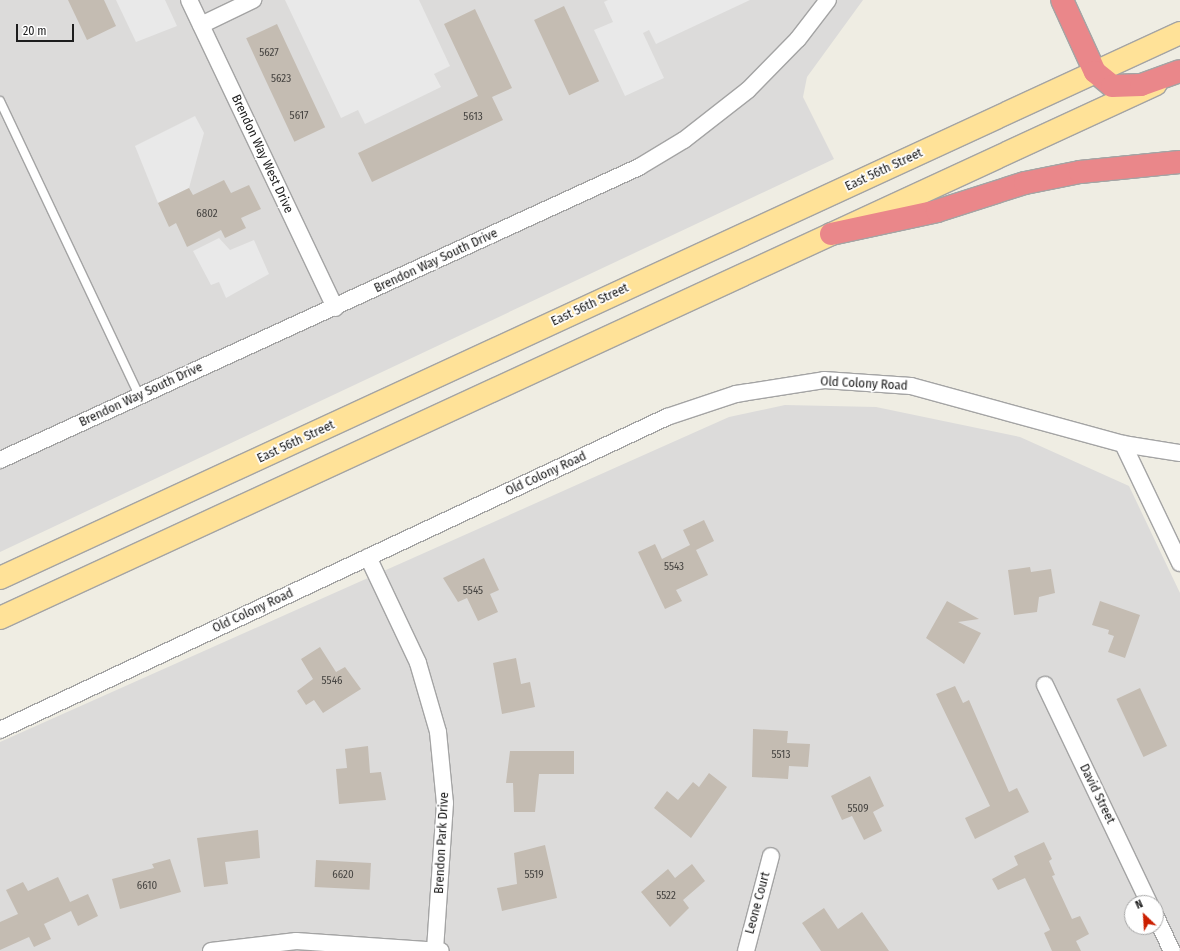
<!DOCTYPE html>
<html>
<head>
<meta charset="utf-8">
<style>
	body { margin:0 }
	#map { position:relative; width:1180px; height:951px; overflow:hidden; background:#efede3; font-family:"Fira Sans Condensed",sans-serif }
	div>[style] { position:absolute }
	.residential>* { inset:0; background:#dcdbda }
	.parking>* { inset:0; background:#e9e9e9 }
	.building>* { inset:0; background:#c4bcb2; transform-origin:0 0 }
	.roads { filter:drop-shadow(1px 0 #a4a4a4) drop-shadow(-1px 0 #a4a4a4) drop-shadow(0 1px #a4a4a4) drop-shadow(0 -1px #a4a4a4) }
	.lane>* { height:8px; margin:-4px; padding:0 4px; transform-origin:4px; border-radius:4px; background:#fff }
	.street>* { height:16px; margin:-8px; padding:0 8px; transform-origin:8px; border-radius:8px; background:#fff }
	.primary>* { height:22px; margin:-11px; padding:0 11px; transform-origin:11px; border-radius:11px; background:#ffe298 }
	.highway>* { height:22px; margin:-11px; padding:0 11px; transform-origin:11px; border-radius:11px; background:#ea878a }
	span { translate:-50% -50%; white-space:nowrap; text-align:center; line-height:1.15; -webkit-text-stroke:3.5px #fff; paint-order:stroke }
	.number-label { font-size:11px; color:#474542 }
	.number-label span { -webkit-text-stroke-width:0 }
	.street-label { font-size:13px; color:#1d1d1d }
	.north { position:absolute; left:1124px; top:895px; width:40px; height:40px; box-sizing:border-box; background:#fff; border:1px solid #a5a5a5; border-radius:50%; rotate:335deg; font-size:11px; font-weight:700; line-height:16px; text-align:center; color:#1d1d1d }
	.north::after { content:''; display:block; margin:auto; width:14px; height:18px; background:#cb1f00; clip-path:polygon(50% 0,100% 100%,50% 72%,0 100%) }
	.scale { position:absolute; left:16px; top:24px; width:58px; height:18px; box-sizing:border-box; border:2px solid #1d1d1d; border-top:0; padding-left:5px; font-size:12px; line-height:14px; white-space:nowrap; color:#1d1d1d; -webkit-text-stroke:3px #fff; paint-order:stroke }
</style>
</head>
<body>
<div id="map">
	<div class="residential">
		<div style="clip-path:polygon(0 0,863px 0,807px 77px,803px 97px,834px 159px,0 552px)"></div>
		<div style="clip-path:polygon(evenodd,785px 405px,876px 407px,1020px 437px,1129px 486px,1180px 593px,1180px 951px,0 951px,0 742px,729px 417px,785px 405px,1132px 903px,1156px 903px,1156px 927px,1132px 927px,1132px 903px)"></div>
	</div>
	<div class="parking">
		<div style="clip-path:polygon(116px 0,165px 0,177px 26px,136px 42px)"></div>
		<div style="clip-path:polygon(285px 0,419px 0,450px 66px,434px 74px,441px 87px,365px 124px,358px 110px,341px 118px)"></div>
		<div style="clip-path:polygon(608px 0,750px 0,656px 44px,649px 30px,643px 33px,664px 78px,625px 96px,594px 30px,613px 22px,604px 2px)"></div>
		<div style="clip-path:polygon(195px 116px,204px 133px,189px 188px,158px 203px,135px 146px)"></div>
		<div style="clip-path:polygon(219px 238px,230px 250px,254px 240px,269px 274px,226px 298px,219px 282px,211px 285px,193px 251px)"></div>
	</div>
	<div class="building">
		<div style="clip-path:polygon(68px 0,104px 0,116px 26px,87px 40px)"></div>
		<div style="left:564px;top:6px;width:83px;height:33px;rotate:65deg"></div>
		<div style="clip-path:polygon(475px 9px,512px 88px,492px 97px,503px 120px,372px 182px,358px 153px,478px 96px,444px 24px)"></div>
		<div style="left:277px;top:24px;width:114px;height:34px;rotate:65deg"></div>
		<div style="clip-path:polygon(224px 180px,231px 193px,249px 185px,261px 209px,241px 218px,246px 228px,225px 238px,221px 230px,187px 247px,176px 223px,169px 227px,158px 203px,189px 188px,193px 195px)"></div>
		<div style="clip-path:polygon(704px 520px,714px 541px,696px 550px,708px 575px,676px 590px,682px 601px,665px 609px,638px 552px,655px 544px,662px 559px,690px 545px,683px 530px)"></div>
		<div style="clip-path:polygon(484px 558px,499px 590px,490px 594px,498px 612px,478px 621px,467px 598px,458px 602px,443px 578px)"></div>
		<div style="clip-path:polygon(1030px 567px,1031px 572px,1051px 569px,1055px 593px,1039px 597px,1037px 612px,1014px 615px,1008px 570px)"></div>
		<div style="clip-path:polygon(947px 601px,979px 619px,958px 622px,981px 633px,964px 664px,926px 638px)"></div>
		<div style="clip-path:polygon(1100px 601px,1140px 615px,1125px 658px,1108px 652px,1114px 636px,1108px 634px,1109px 630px,1092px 625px)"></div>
		<div style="clip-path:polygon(320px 647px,336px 672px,345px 667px,361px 689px,323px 713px,314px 700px,306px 705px,297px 691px,313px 679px,301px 659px)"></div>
		<div style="clip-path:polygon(516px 658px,521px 684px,530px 682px,535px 707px,502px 714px,493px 663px)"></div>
		<div style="clip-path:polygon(955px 686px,963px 703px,969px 700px,1009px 792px,1017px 788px,1029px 812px,975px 839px,965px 818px,990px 806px,936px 694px)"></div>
		<div style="left:1140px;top:688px;width:64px;height:26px;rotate:65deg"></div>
		<div style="clip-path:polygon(753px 729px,788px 731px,787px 743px,810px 744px,808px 767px,789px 766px,788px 779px,752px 777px)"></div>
		<div style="clip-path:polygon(368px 746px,370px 773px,381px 772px,386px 800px,339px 804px,336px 769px,347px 768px,345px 749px)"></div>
		<div style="clip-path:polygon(510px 751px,574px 751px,574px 774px,539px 774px,535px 812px,514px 812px,513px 783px,506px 783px)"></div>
		<div style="clip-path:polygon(709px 773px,727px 787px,691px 838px,654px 808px,667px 791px,678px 800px,693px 782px,699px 787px)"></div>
		<div style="clip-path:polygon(870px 776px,884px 806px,873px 812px,882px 831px,864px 840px,852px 816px,842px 820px,831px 796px)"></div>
		<div style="clip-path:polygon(258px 830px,260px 858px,225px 862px,228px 884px,204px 887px,197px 838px)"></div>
		<div style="clip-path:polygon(1044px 842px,1052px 859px,1049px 861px,1055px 875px,1052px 876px,1072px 919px,1080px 916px,1089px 934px,1076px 941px,1081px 951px,1052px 951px,1044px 933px,1050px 930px,1025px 878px,998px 890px,992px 879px,1018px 865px,1014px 856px)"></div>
		<div style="clip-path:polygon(545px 845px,557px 898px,502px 911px,497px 888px,517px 884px,514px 853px)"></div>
		<div style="clip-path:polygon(170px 859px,181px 892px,120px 909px,112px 879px,154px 868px,152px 864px)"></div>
		<div style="left:316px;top:860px;width:55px;height:27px;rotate:3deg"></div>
		<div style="clip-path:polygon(692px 864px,705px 881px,683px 900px,689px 908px,670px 927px,641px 892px,668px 869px,675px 878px)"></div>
		<div style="clip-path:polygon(58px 877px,70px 902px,88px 894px,98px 916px,78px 926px,71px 911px,44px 924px,51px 939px,34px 947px,29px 937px,0 950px,0 922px,18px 914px,6px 890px,23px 882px,28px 891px)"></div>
		<div style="clip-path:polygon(824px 908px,838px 929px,862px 912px,889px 951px,821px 951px,802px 923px)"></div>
	</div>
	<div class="roads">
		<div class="lane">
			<div style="left:0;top:101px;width:325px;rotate:64.7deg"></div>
		</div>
		<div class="street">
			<div style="left:189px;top:0;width:341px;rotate:64.6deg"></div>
			<div style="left:201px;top:25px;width:58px;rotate:-25.7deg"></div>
			<div style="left:1123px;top:444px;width:132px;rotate:64.4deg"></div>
			<div style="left:0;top:460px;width:703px;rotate:-24.63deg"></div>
			<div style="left:639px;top:167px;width:52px;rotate:-31deg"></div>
			<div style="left:684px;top:140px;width:81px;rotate:-38deg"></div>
			<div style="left:748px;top:90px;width:71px;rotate:-45.6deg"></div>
			<div style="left:798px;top:39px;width:49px;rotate:-52.4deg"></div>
			<div style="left:368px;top:557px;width:117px;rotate:64.7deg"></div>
			<div style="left:418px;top:663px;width:72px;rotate:73.8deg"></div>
			<div style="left:438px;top:732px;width:71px;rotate:84.4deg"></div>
			<div style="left:445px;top:803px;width:148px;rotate:93.9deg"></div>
			<div style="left:1045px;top:685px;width:242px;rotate:64.5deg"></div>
			<div style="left:0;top:730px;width:737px;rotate:-25.14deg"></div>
			<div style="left:667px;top:417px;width:73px;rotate:-18.4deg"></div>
			<div style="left:736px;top:394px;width:89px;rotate:-9deg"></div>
			<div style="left:824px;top:380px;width:87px;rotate:3.9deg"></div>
			<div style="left:911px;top:386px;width:220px;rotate:15.3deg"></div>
			<div style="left:1123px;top:444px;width:58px;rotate:9deg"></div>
			<div style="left:1156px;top:917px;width:38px;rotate:65deg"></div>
			<div style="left:211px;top:951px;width:86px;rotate:-6.7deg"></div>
			<div style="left:296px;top:941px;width:145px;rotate:3.9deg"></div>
			<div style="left:746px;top:951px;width:98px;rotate:-75.3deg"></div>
		</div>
		<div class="primary">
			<div style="left:0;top:578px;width:1300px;rotate:-24.79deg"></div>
			<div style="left:0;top:618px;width:1273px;rotate:-24.79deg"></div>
		</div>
		<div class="highway">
			<div style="left:1062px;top:0;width:79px;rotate:65.4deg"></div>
			<div style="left:1095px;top:72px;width:22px;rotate:39deg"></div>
			<div style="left:1112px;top:86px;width:29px;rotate:-2deg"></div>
			<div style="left:1141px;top:85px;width:41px;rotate:-19.7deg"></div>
			<div style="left:831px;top:234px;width:108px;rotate:-12.2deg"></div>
			<div style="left:937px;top:211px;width:92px;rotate:-17.7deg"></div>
			<div style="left:1025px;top:183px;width:56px;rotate:-11.3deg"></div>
			<div style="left:1080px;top:172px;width:100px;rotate:-5.7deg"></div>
		</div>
	</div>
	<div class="number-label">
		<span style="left:269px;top:53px">5627</span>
		<span style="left:281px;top:79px">5623</span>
		<span style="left:299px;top:116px">5617</span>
		<span style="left:473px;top:117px">5613</span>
		<span style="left:207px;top:214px">6802</span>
		<span style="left:674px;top:567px">5543</span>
		<span style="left:473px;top:591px">5545</span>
		<span style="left:332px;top:681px">5546</span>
		<span style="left:781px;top:755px">5513</span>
		<span style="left:858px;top:809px">5509</span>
		<span style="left:343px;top:875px">6620</span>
		<span style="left:534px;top:875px">5519</span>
		<span style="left:147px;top:886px">6610</span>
		<span style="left:666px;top:896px">5522</span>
	</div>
	<div class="street-label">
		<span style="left:262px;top:154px;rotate:65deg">Brendon Way West Drive</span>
		<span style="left:884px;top:170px;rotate:-25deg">East 56th Street</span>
		<span style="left:436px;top:261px;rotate:-25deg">Brendon Way South Drive</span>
		<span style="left:590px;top:305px;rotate:-25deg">East 56th Street</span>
		<span style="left:864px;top:384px;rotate:3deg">Old Colony Road</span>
		<span style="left:141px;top:395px;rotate:-25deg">Brendon Way South Drive</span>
		<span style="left:296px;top:442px;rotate:-25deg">East 56th Street</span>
		<span style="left:546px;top:474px;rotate:-25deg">Old Colony Road</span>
		<span style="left:253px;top:611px;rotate:-25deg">Old Colony Road</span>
		<span style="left:1097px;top:794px;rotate:64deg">David Street</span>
		<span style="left:442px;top:843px;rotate:-87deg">Brendon Park Drive</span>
		<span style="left:758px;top:903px;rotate:-75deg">Leone Court</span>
	</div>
	<div class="north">N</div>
	<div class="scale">20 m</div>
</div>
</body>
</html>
